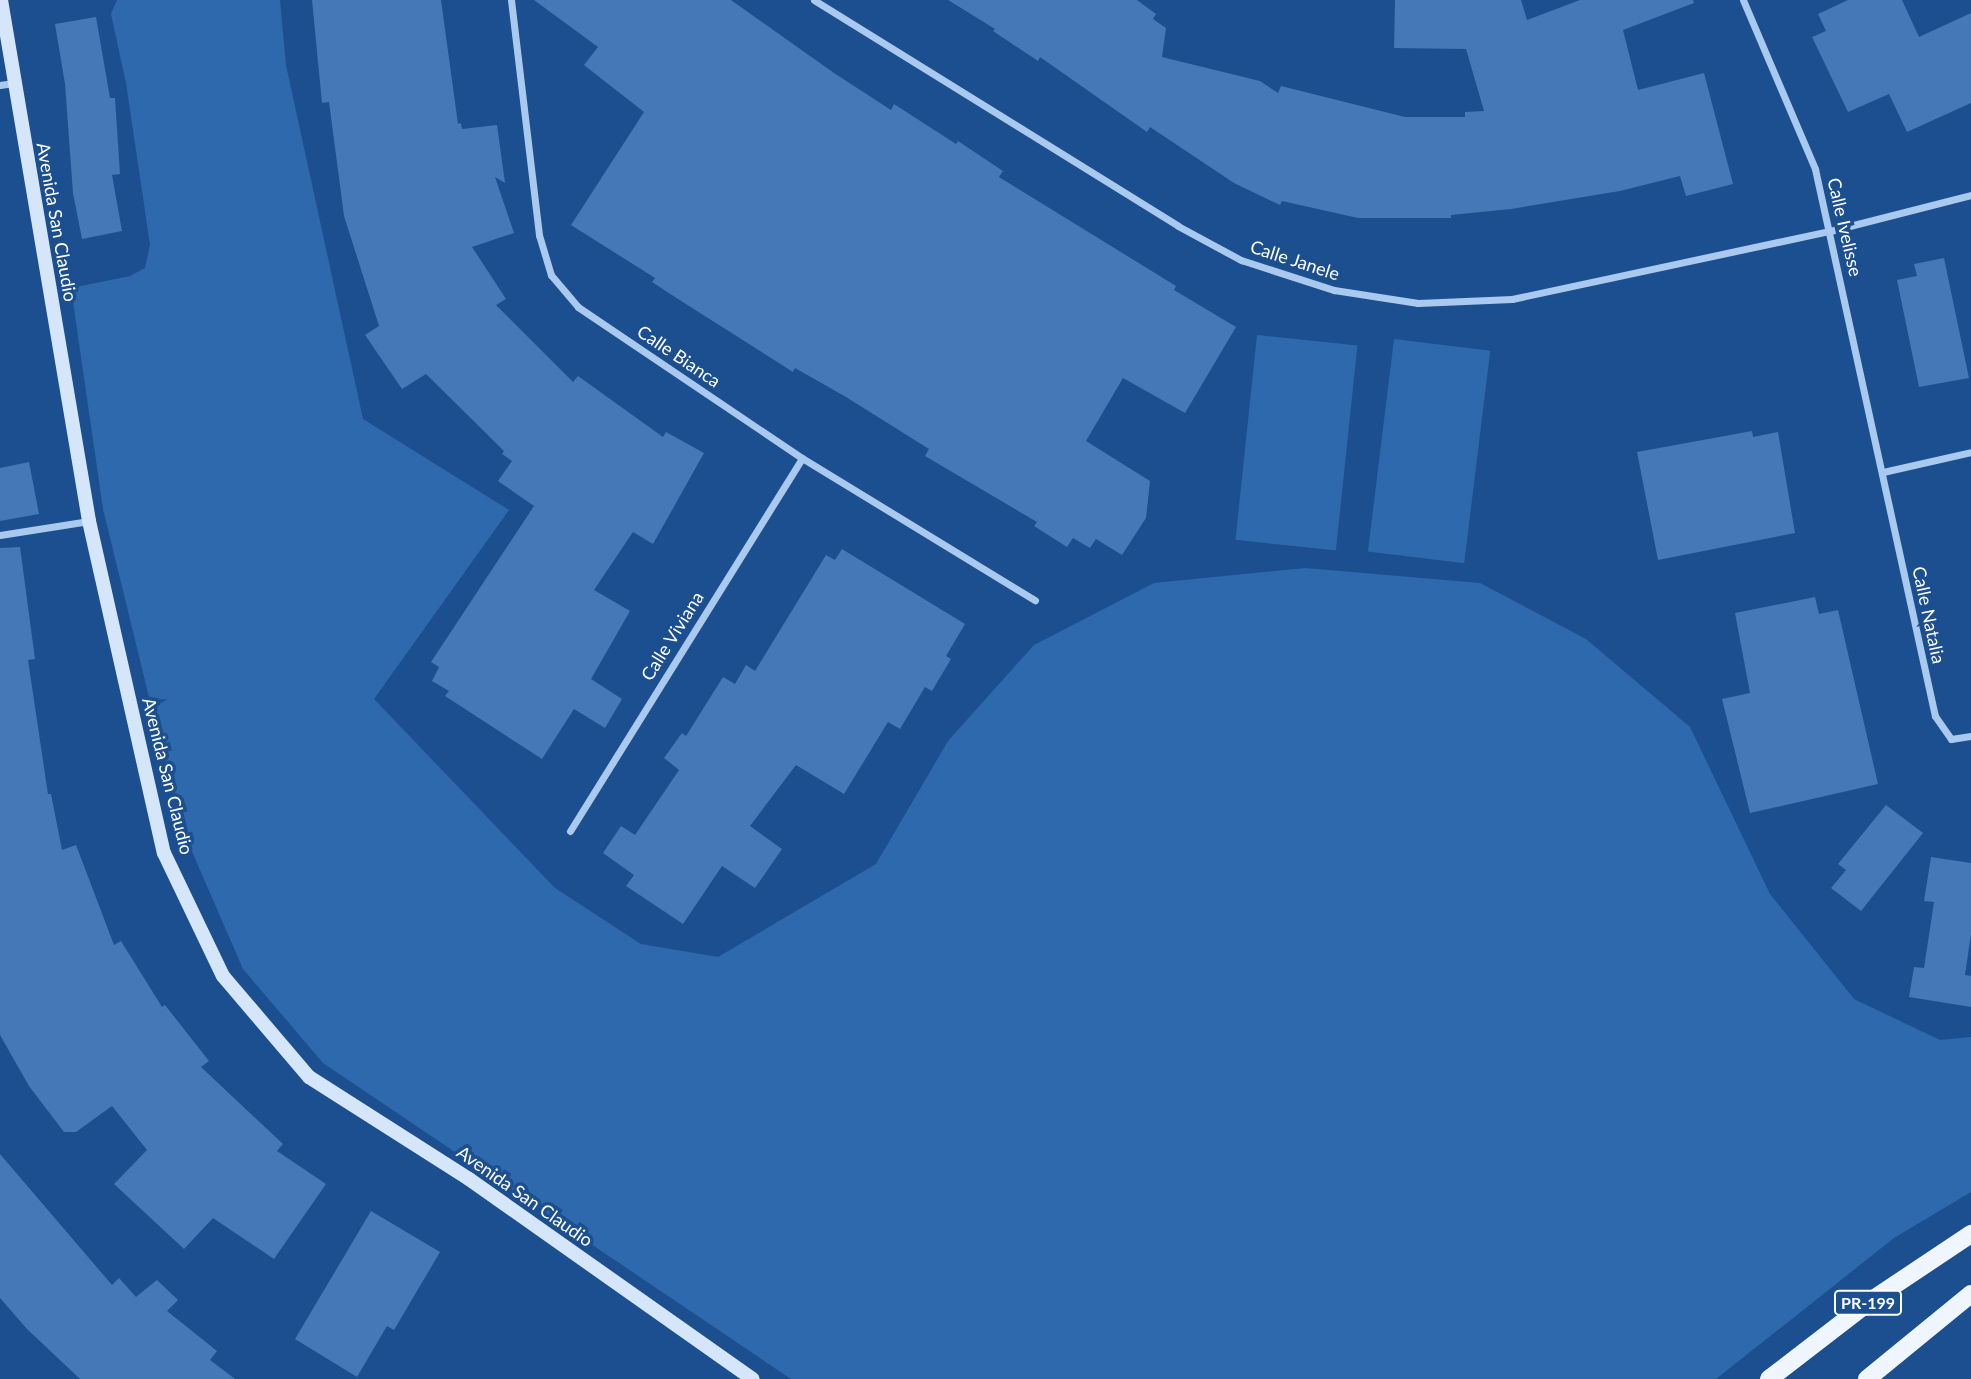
<!DOCTYPE html>
<html>
<head>
<meta charset="utf-8">
<style>
	body { margin:0 }
	#map { position:relative; width:1971px; height:1379px; overflow:hidden; background:#1b4f8f; font-family:Lato,sans-serif }
	div>[style] { position:absolute }
	.green>* { inset:0; background:#2e69ad; transform-origin:0 0 }
	.building>* { inset:0; background:#4478b7 }
	.street>* { height:7px; margin:-3.5px; padding:0 3.5px; transform-origin:3.5px; border-radius:3.5px; background:#a9c9ee }
	.secondary>* { height:14px; margin:-7px; padding:0 7px; transform-origin:7px; border-radius:7px; background:#d6e6fa }
	.primary>* { height:18px; margin:-9px; padding:0 9px; transform-origin:9px; border-radius:9px; background:#f0f6ff }
	span { translate:-50% -50%; white-space:nowrap; text-align:center; line-height:1.15; -webkit-text-stroke:7px #1b4f8f; paint-order:stroke }
	.shield-label span { padding:2px 5px; background:#1b4f8f; border:2px solid; border-radius:5px; -webkit-text-stroke-width:0 }
	.shield-label { font-size:16px; color:#fff; font-weight:700 }
	.street-label { font-size:18px; color:#fff }
</style>
</head>
<body>
<div id="map">
	<div class="green">
		<div style="clip-path:polygon(117px 0,280px 0,286px 65px,363px 419px,509px 510px,374px 699px,555px 888px,641px 944px,718px 957px,876px 864px,948px 741px,1034px 645px,1154px 583px,1305px 568px,1480px 583px,1586px 639px,1690px 727px,1770px 894px,1854px 999px,1940px 1040px,1971px 1037px,1971px 1192px,1894px 1238px,1716px 1379px,791px 1379px,323px 1063px,243px 969px,190px 847px,159px 738px,103px 509px,71px 288px,130px 276px,145px 268px,150px 245px,126px 83px,111px 14px)"></div>
		<div style="left:1257px;top:335px;width:101px;height:206px;rotate:6deg"></div>
		<div style="left:1394px;top:339px;width:97px;height:214px;rotate:7deg"></div>
	</div>
	<div class="building">
		<div style="clip-path:polygon(312px 0,441px 0,458px 124px,461px 123px,462px 129px,497px 125px,505px 183px,495px 177px,514px 233px,472px 247px,506px 299px,496px 305px,573px 382px,578px 376px,663px 437px,666px 432px,704px 453px,653px 544px,633px 532px,594px 590px,630px 611px,591px 679px,622px 699px,605px 728px,574px 709px,542px 759px,445px 696px,449px 691px,432px 681px,439px 667px,431px 662px,534px 506px,498px 481px,512px 461px,502px 454px,504px 451px,426px 374px,402px 389px,365px 335px,379px 326px,344px 216px,329px 102px,322px 103px)"></div>
		<div style="clip-path:polygon(534px 0,731px 0,834px 73px,891px 110px,894px 104px,956px 144px,958px 141px,1003px 171px,999px 177px,1176px 286px,1174px 290px,1236px 327px,1185px 413px,1123px 378px,1086px 441px,1150px 481px,1146px 518px,1122px 555px,1096px 539px,1090px 548px,1073px 538px,1067px 547px,1034px 526px,1037px 522px,925px 456px,929px 449px,846px 397px,795px 368px,793px 372px,678px 299px,652px 282px,655px 278px,571px 225px,644px 112px,584px 65px,598px 47px)"></div>
		<div style="clip-path:polygon(948px 0,1137px 0,1156px 14px,1153px 19px,1166px 28px,1162px 57px,1260px 81px,1278px 93px,1281px 86px,1405px 117px,1465px 117px,1465px 112px,1484px 111px,1466px 49px,1394px 48px,1395px 0,1521px 0,1527px 20px,1580px 0,1693px 0,1694px 3px,1623px 30px,1638px 90px,1704px 73px,1733px 184px,1686px 196px,1680px 176px,1620px 191px,1511px 209px,1451px 215px,1451px 218px,1358px 218px,1282px 201px,1280px 205px,1234px 183px,1150px 127px,1147px 132px,1040px 57px,1038px 61px,993px 31px,995px 29px)"></div>
		<div style="clip-path:polygon(1848px 0,1902px 0,1919px 37px,1971px 13px,1971px 103px,1907px 132px,1889px 94px,1848px 112px,1812px 37px,1826px 31px,1818px 14px)"></div>
		<div style="clip-path:polygon(96px 17px,110px 98px,115px 98px,120px 174px,112px 175px,122px 231px,82px 239px,73px 193px,65px 84px,55px 24px)"></div>
		<div style="clip-path:polygon(1944px 258px,1969px 378px,1919px 387px,1897px 280px,1917px 276px,1914px 264px)"></div>
		<div style="clip-path:polygon(1752px 431px,1753px 437px,1778px 432px,1795px 533px,1658px 560px,1637px 452px)"></div>
		<div style="clip-path:polygon(29px 462px,39px 514px,0 521px,0 468px)"></div>
		<div style="clip-path:polygon(20px 547px,35px 659px,28px 660px,48px 794px,51px 794px,62px 850px,76px 845px,114px 945px,121px 941px,162px 1007px,165px 1005px,209px 1061px,201px 1067px,283px 1144px,277px 1151px,326px 1184px,274px 1259px,213px 1218px,184px 1249px,114px 1184px,147px 1150px,112px 1106px,76px 1132px,64px 1132px,29px 1086px,0 1035px,0 548px)"></div>
		<div style="clip-path:polygon(842px 549px,965px 624px,946px 656px,951px 659px,932px 691px,925px 687px,900px 729px,888px 722px,844px 794px,796px 765px,750px 826px,782px 849px,755px 888px,722px 866px,683px 924px,626px 886px,634px 875px,603px 853px,621px 826px,635px 835px,679px 770px,664px 758px,682px 733px,686px 736px,723px 677px,735px 684px,746px 665px,755px 671px,826px 555px,835px 560px)"></div>
		<div style="clip-path:polygon(1815px 597px,1819px 614px,1838px 610px,1878px 784px,1750px 813px,1722px 699px,1750px 693px,1735px 613px)"></div>
		<div style="clip-path:polygon(1886px 805px,1923px 833px,1861px 911px,1831px 888px,1846px 870px,1838px 864px)"></div>
		<div style="clip-path:polygon(1931px 857px,1971px 863px,1971px 934px,1965px 975px,1971px 976px,1971px 1007px,1909px 997px,1914px 967px,1924px 968px,1934px 902px,1924px 901px)"></div>
		<div style="clip-path:polygon(0 1154px,112px 1285px,119px 1278px,136px 1297px,157px 1280px,178px 1300px,167px 1311px,217px 1351px,210px 1360px,235px 1379px,80px 1379px,27px 1329px,0 1298px)"></div>
		<div style="clip-path:polygon(371px 1211px,440px 1252px,394px 1330px,387px 1326px,357px 1377px,295px 1339px)"></div>
	</div>
	<div class="street">
		<div style="left:511px;top:0;width:237px;rotate:83.2deg"></div>
		<div style="left:539px;top:235px;width:42px;rotate:73.3deg"></div>
		<div style="left:551px;top:275px;width:42px;rotate:49.8deg"></div>
		<div style="left:578px;top:307px;width:270px;rotate:34deg"></div>
		<div style="left:802px;top:458px;width:273px;rotate:31.4deg"></div>
		<div style="left:814px;top:0;width:428px;rotate:31.8deg"></div>
		<div style="left:1178px;top:226px;width:72px;rotate:28.4deg"></div>
		<div style="left:1241px;top:260px;width:98px;rotate:17.9deg"></div>
		<div style="left:1334px;top:290px;width:85px;rotate:8.8deg"></div>
		<div style="left:1418px;top:303px;width:94px;rotate:-2.4deg"></div>
		<div style="left:1512px;top:299px;width:325px;rotate:-12.1deg"></div>
		<div style="left:1830px;top:231px;width:146px;rotate:-14.3deg"></div>
		<div style="left:1743px;top:0;width:184px;rotate:66.9deg"></div>
		<div style="left:1815px;top:169px;width:560px;rotate:77.63deg"></div>
		<div style="left:1935px;top:716px;width:28px;rotate:55deg"></div>
		<div style="left:1951px;top:739px;width:20px;rotate:-9deg"></div>
		<div style="left:0;top:85px;width:14px;rotate:-8deg"></div>
		<div style="left:1883px;top:472px;width:90px;rotate:-12.8deg"></div>
		<div style="left:0;top:535px;width:90px;rotate:-8.9deg"></div>
		<div style="left:570px;top:831px;width:439px;rotate:-58.1deg"></div>
	</div>
	<div class="secondary">
		<div style="left:1px;top:0;width:528px;rotate:80.41deg"></div>
		<div style="left:89px;top:521px;width:340px;rotate:77.3deg"></div>
		<div style="left:164px;top:853px;width:136px;rotate:64.4deg"></div>
		<div style="left:223px;top:976px;width:133px;rotate:49.6deg"></div>
		<div style="left:309px;top:1077px;width:190px;rotate:32.5deg"></div>
		<div style="left:469px;top:1179px;width:347px;rotate:35.2deg"></div>
	</div>
	<div class="primary">
		<div style="left:1769px;top:1379px;width:126px;rotate:-37.6deg"></div>
		<div style="left:1869px;top:1302px;width:123px;rotate:-33.7deg"></div>
		<div style="left:1867px;top:1379px;width:134px;rotate:-39.3deg"></div>
	</div>
	<div class="shield-label">
		<span style="left:1868px;top:1303px">PR-199</span>
	</div>
	<div class="street-label">
		<span style="left:57px;top:222px;rotate:80deg">Avenida San Claudio</span>
		<span style="left:1845px;top:227px;rotate:77deg">Calle Ivelisse</span>
		<span style="left:1295px;top:260px;rotate:18deg">Calle Janele</span>
		<span style="left:679px;top:356px;rotate:34deg">Calle Bianca</span>
		<span style="left:1929px;top:615px;rotate:78deg">Calle Natalia</span>
		<span style="left:672px;top:636px;rotate:-58deg">Calle Viviana</span>
		<span style="left:168px;top:776px;rotate:76deg">Avenida San Claudio</span>
		<span style="left:525px;top:1196px;rotate:35deg">Avenida San Claudio</span>
	</div>
</div>
</body>
</html>
